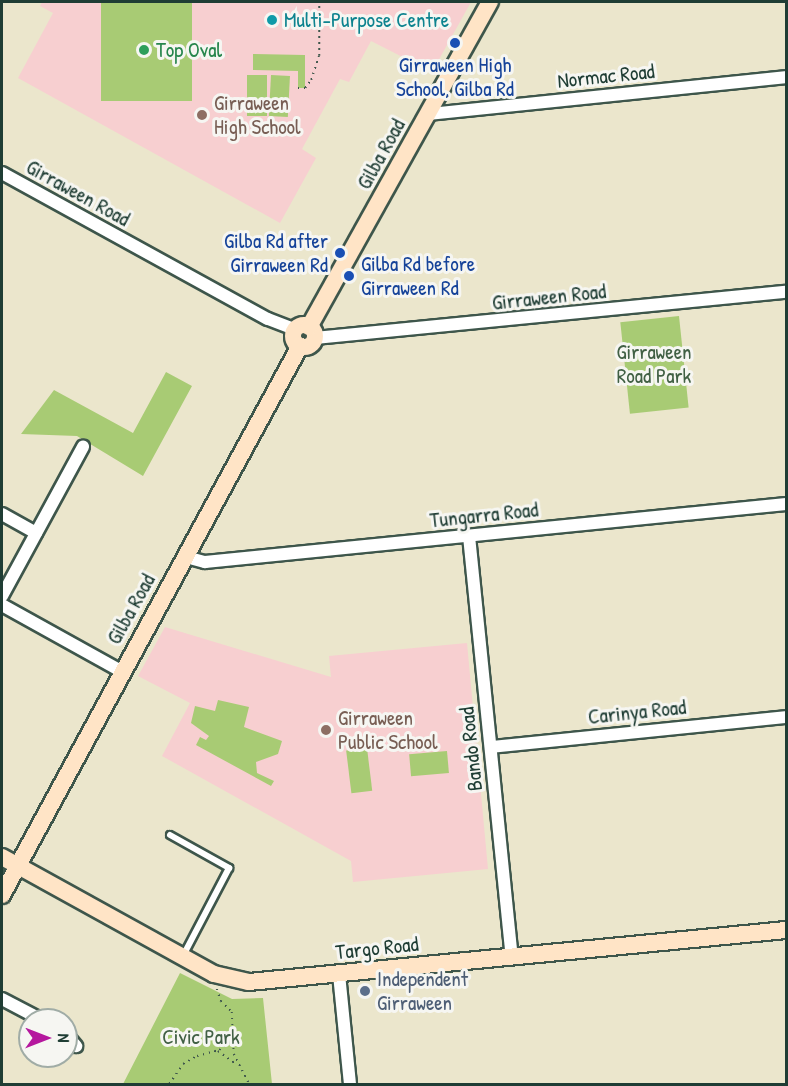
<!DOCTYPE html>
<html>
<head>
<meta charset="utf-8">
<style>
	body { margin:0 }
	#map { position:relative; width:788px; height:1086px; overflow:hidden; background:#ebe6cc; font-family:"Patrick Hand",sans-serif }
	div>[style] { position:absolute }
	.built>* { inset:0; background:#f7cfd0 }
	.green>* { inset:0; background:#a8cb74; transform-origin:0 0 }
	.path>* { height:1.5px; margin-top:-0.75px; transform-origin:0; background:repeating-linear-gradient(90deg,#3e564b 0 1.5px,transparent 0 6px) }
	.roads { filter:drop-shadow(2px 0 #3e564b) drop-shadow(-2px 0 #3e564b) drop-shadow(0 2px #3e564b) drop-shadow(0 -2px #3e564b) }
	.lane>* { height:6px; margin:-3px; padding:0 3px; transform-origin:3px; border-radius:3px; background:#fff }
	.street>* { height:12px; margin:-6px; padding:0 6px; transform-origin:6px; border-radius:6px; background:#fff }
	.secondary>* { height:16px; margin:-8px; padding:0 8px; transform-origin:8px; border-radius:8px; background:#ffe4c6 }
	.secondary>.ring { margin:-8px; padding:0; box-sizing:content-box; background:none; border:16px solid #ffe4c6; border-radius:50% }
	.dots>* { width:16px; height:16px; translate:-50% -50%; box-sizing:border-box; border:3px solid #f6f6f2; border-radius:50% }
	span { translate:-50% -50%; white-space:nowrap; text-align:center; line-height:1.15; -webkit-text-stroke:6px #f6f6f2; paint-order:stroke }
	.culture-label { font-size:21px; color:#0d838f }
	.left { translate:0 -50%; text-align:left }
	.leisure-label { font-size:21px; color:#27864d }
	.transit-label { font-size:21px; color:#164399 }
	.right { translate:-100% -50%; text-align:right }
	.street-label { font-size:21px; color:#1f3d34 }
	.education-label { font-size:21px; color:#785e54 }
	.park-label { font-size:21px; color:#416044 }
	.service-label { font-size:21px; color:#4e5e75 }
	.frame { position:absolute; inset:0; border:3px solid #1f3d34; pointer-events:none }
	.north { position:absolute; left:18px; top:1008px; width:60px; height:60px; box-sizing:border-box; background:#f6f6f2; border:2px solid #a0aca6; border-radius:50%; rotate:90deg; font-size:16px; font-weight:700; line-height:24px; text-align:center; color:#1f3d34 }
	.north::after { content:''; display:block; margin:auto; width:21px; height:27px; background:#b5179e; clip-path:polygon(50% 0,100% 100%,50% 72%,0 100%) }
</style>
</head>
<body>
<div id="map">
	<div class="built">
		<div style="clip-path:polygon(42px 2px,471px 2px,432px 72px,371px 41px,349px 82px,340px 79px,302px 149px,316px 158px,280px 223px,18px 78px,53px 13px,40px 6px)"></div>
		<div style="clip-path:polygon(165px 627px,331px 677px,329px 656px,467px 643px,488px 869px,353px 882px,351px 861px,162px 756px,190px 703px,138px 676px)"></div>
	</div>
	<div class="green">
		<div style="left:101px;top:2px;width:91px;height:99px"></div>
		<div style="clip-path:polygon(253px 54px,305px 55px,305px 88px,298px 88px,298px 71px,253px 70px)"></div>
		<div style="left:247px;top:75px;width:20px;height:41px"></div>
		<div style="left:271px;top:75px;width:19px;height:41px;rotate:3deg"></div>
		<div style="left:679px;top:316px;width:92px;height:59px;rotate:84deg"></div>
		<div style="clip-path:polygon(166px 372px,192px 386px,143px 476px,77px 436px,21px 434px,54px 390px,133px 433px)"></div>
		<div style="clip-path:polygon(218px 700px,249px 707px,244px 727px,282px 741px,278px 754px,256px 762px,257px 773px,274px 781px,271px 786px,196px 745px,200px 737px,206px 740px,209px 736px,191px 723px,195px 706px,215px 711px)"></div>
		<div style="left:367px;top:748px;width:43px;height:21px;rotate:83deg"></div>
		<div style="left:447px;top:751px;width:22px;height:38px;rotate:85deg"></div>
		<div style="clip-path:polygon(180px 973px,232px 999px,263px 998px,272px 1084px,123px 1084px)"></div>
	</div>
	<div class="path">
		<div style="left:298px;top:88px;width:7px"></div>
		<div style="left:305px;top:88px;width:10px;rotate:-53deg"></div>
		<div style="left:311px;top:80px;width:25px;rotate:-72deg"></div>
		<div style="left:319px;top:56px;width:54px;rotate:-90deg"></div>
		<div style="left:217px;top:989px;width:13px;rotate:72deg"></div>
		<div style="left:221px;top:1001px;width:16px;rotate:45deg"></div>
		<div style="left:232px;top:1012px;width:42px;rotate:87.3deg"></div>
		<div style="left:234px;top:1054px;width:34px;rotate:63deg"></div>
		<div style="left:218px;top:1051px;width:22px;rotate:36deg"></div>
		<div style="left:169px;top:1084px;width:24px;rotate:-55deg"></div>
		<div style="left:183px;top:1064px;width:16px;rotate:-30deg"></div>
		<div style="left:197px;top:1056px;width:23px;rotate:-15deg"></div>
		<div style="left:219px;top:1050px;width:16px;rotate:-35deg"></div>
	</div>
	<div class="roads">
		<div class="lane">
			<div style="left:170px;top:835px;width:68px;rotate:29.2deg"></div>
			<div style="left:229px;top:868px;width:99px;rotate:117.6deg"></div>
		</div>
		<div class="street">
			<div style="left:429px;top:114px;width:359px;rotate:-5.9deg"></div>
			<div style="left:2px;top:173px;width:303px;rotate:28.8deg"></div>
			<div style="left:268px;top:319px;width:30px;rotate:21deg"></div>
			<div style="left:315px;top:338px;width:473px;rotate:-5.6deg"></div>
			<div style="left:2px;top:514px;width:39px;rotate:29deg"></div>
			<div style="left:469px;top:536px;width:423px;rotate:84.2deg"></div>
			<div style="left:186px;top:557px;width:20px;rotate:15deg"></div>
			<div style="left:205px;top:562px;width:584px;rotate:-5.7deg"></div>
			<div style="left:2px;top:596px;width:170px;rotate:-61.5deg"></div>
			<div style="left:2px;top:605px;width:136px;rotate:29deg"></div>
			<div style="left:491px;top:747px;width:297px;rotate:-5.8deg"></div>
			<div style="left:339px;top:974px;width:111px;rotate:84.3deg"></div>
			<div style="left:2px;top:999px;width:45px;rotate:27.7deg"></div>
			<div style="left:66px;top:1034px;width:16px;rotate:50deg"></div>
		</div>
		<div class="secondary">
			<div class="ring" style="left:293px;top:325px;width:6px;height:6px"></div>
			<div style="left:309px;top:327px;width:372px;rotate:-60.9deg"></div>
			<div style="left:2px;top:857px;width:242px;rotate:28.9deg"></div>
			<div style="left:214px;top:974px;width:36px;rotate:13deg"></div>
			<div style="left:249px;top:982px;width:540px;rotate:-5.53deg"></div>
			<div style="left:2px;top:895px;width:625px;rotate:-61.51deg"></div>
		</div>
	</div>
	<div class="dots">
		<div style="left:272px;top:20px;background:#0f9aa8"></div>
		<div style="left:455px;top:43px;background:#1a4fb4"></div>
		<div style="left:144px;top:50px;background:#2e9e5b"></div>
		<div style="left:202px;top:115px;background:#8d6e63"></div>
		<div style="left:340px;top:253px;background:#1a4fb4"></div>
		<div style="left:349px;top:276px;background:#1a4fb4"></div>
		<div style="left:326px;top:730px;background:#8d6e63"></div>
		<div style="left:365px;top:991px;background:#5c6f8a"></div>
	</div>
	<div class="culture-label">
		<span class="left" style="left:284px;top:20px">Multi-Purpose Centre</span>
	</div>
	<div class="leisure-label">
		<span class="left" style="left:156px;top:50px">Top Oval</span>
	</div>
	<div class="transit-label">
		<span style="left:455px;top:77px">Girraween High<br>School, Gilba Rd</span>
		<span class="right" style="left:328px;top:253px">Gilba Rd after<br>Girraween Rd</span>
		<span class="left" style="left:361px;top:276px">Gilba Rd before<br>Girraween Rd</span>
	</div>
	<div class="street-label">
		<span style="left:606px;top:76px;rotate:-6deg">Normac Road</span>
		<span style="left:381px;top:154px;rotate:-61deg">Gilba Road</span>
		<span style="left:78px;top:193px;rotate:29deg">Girraween Road</span>
		<span style="left:549px;top:297px;rotate:-6deg">Girraween Road</span>
		<span style="left:484px;top:515px;rotate:-6deg">Tungarra Road</span>
		<span style="left:131px;top:609px;rotate:-61deg">Gilba Road</span>
		<span style="left:637px;top:712px;rotate:-6deg">Carinya Road</span>
		<span style="left:471px;top:749px;rotate:-96deg">Bando Road</span>
		<span style="left:377px;top:948px;rotate:-6deg">Targo Road</span>
	</div>
	<div class="education-label">
		<span class="left" style="left:214px;top:115px">Girraween<br>High School</span>
		<span class="left" style="left:338px;top:730px">Girraween<br>Public School</span>
	</div>
	<div class="park-label">
		<span style="left:654px;top:364px">Girraween<br>Road Park</span>
		<span style="left:201px;top:1037px">Civic Park</span>
	</div>
	<div class="service-label">
		<span class="left" style="left:377px;top:991px">Independent<br>Girraween</span>
	</div>
	<div class="frame"></div>
	<div class="north">N</div>
</div>
</body>
</html>
